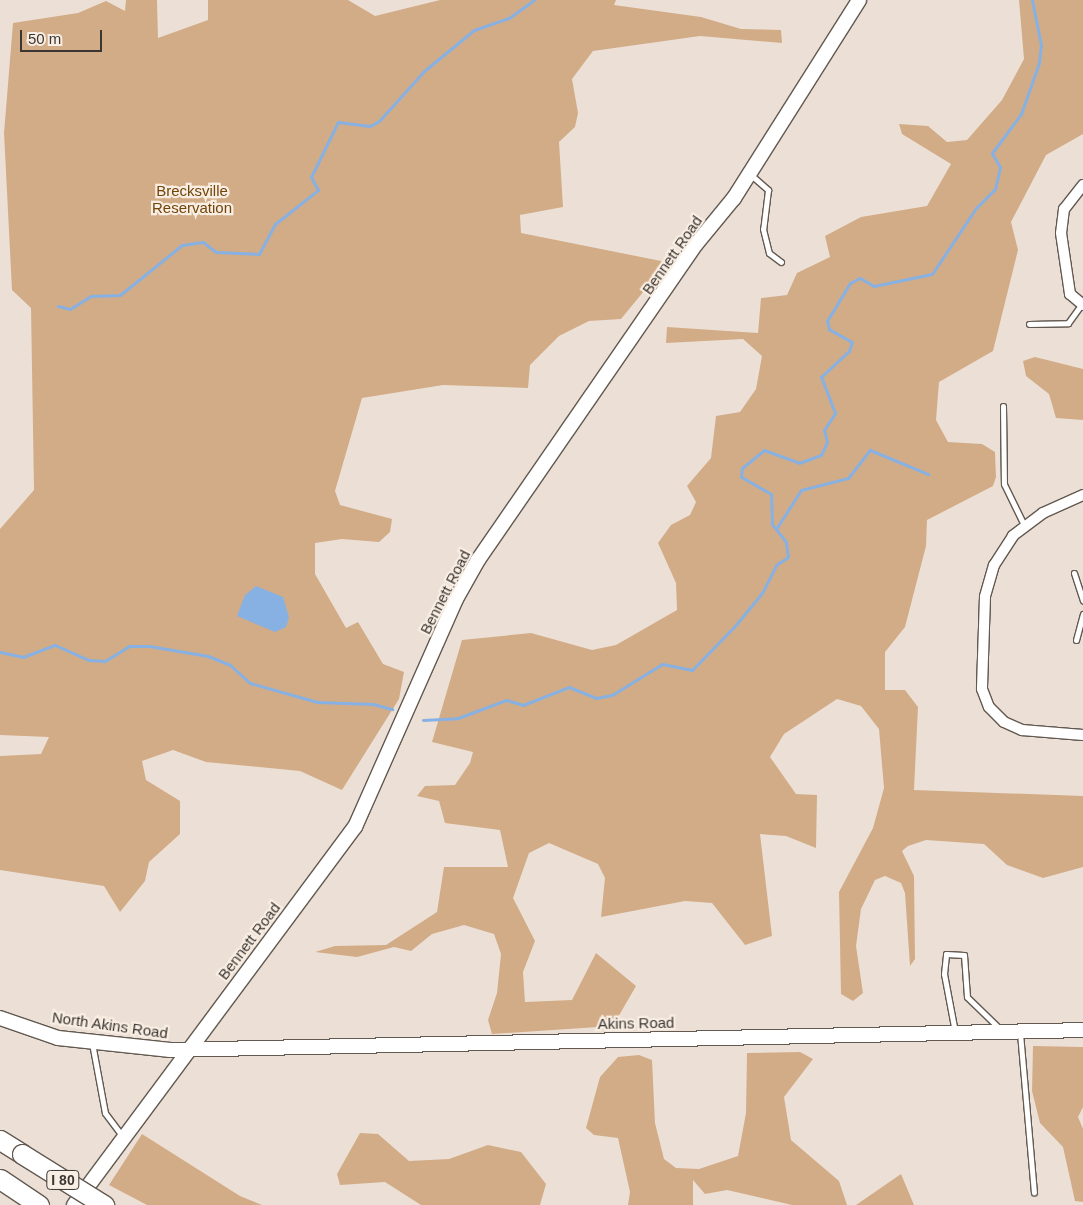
<!DOCTYPE html>
<html>
<head>
<meta charset="utf-8">
<style>
	body { margin:0 }
	#map { position:relative; width:1083px; height:1205px; overflow:hidden; background:#ece0d6; font-family:Arial,sans-serif }
	div>[style] { position:absolute }
	.green>* { inset:0; background:#d2ac87 }
	.water>* { inset:0; background:#87b1e2 }
	.stream>* { height:3px; margin:-1.5px; padding:0 1.5px; transform-origin:1.5px; border-radius:1.5px; background:#87b1e2 }
	.roads { filter:drop-shadow(1px 0 #625950) drop-shadow(-1px 0 #625950) drop-shadow(0 1px #625950) drop-shadow(0 -1px #625950) }
	.lane>* { height:5px; margin:-2.5px; padding:0 2.5px; transform-origin:2.5px; border-radius:2.5px; background:#fff }
	.street>* { height:10px; margin:-5px; padding:0 5px; transform-origin:5px; border-radius:5px; background:#fff }
	.secondary>* { height:14px; margin:-7px; padding:0 7px; transform-origin:7px; border-radius:7px; background:#fff }
	.highway>* { height:19px; margin:-9.5px; padding:0 9.5px; transform-origin:9.5px; border-radius:9.5px; background:#fff }
	.bridges { filter:drop-shadow(1px 0 #625950) drop-shadow(-1px 0 #625950) drop-shadow(0 1px #625950) drop-shadow(0 -1px #625950) }
	.highway-bridge>* { height:19px; margin:-9.5px; padding:0 9.5px; transform-origin:9.5px; border-radius:9.5px; background:#fff }
	span { translate:-50% -50%; white-space:nowrap; text-align:center; line-height:1.15; -webkit-text-stroke:4.5px #f9eee3; paint-order:stroke }
	.shield-label span { padding:1px 4px; background:#f9eee3; border:1px solid; border-radius:4px; -webkit-text-stroke-width:0 }
	.shield-label { font-size:14px; color:#3b3632; font-weight:700 }
	.park-label { font-size:15px; color:#724409 }
	.street-label { font-size:15px; color:#3b3632 }
	.scale { position:absolute; left:20px; top:30px; width:82px; height:22px; box-sizing:border-box; border:2px solid #3b3632; border-top:0; padding-left:6px; font-size:15px; line-height:18px; white-space:nowrap; color:#3b3632; -webkit-text-stroke:4px #f9eee3; paint-order:stroke }
</style>
</head>
<body>
<div id="map">
	<div class="green">
		<div style="clip-path:polygon(126px 0,157px 0,158px 38px,208px 20px,208px 0,348px 0,375px 16px,440px 0,616px 0,614px 5px,701px 17px,741px 29px,781px 30px,782px 43px,700px 36px,593px 51px,572px 79px,578px 113px,575px 127px,559px 142px,563px 207px,520px 215px,521px 233px,661px 261px,662px 269px,621px 319px,589px 321px,559px 336px,530px 365px,528px 388px,443px 385px,362px 398px,335px 491px,340px 505px,392px 519px,390px 532px,379px 542px,342px 539px,315px 543px,315px 574px,346px 628px,358px 622px,383px 664px,404px 672px,399px 699px,342px 790px,300px 771px,206px 762px,173px 750px,142px 761px,146px 780px,180px 801px,180px 834px,149px 862px,145px 881px,120px 912px,104px 886px,0 870px,0 756px,41px 754px,49px 737px,0 735px,0 529px,34px 490px,31px 308px,12px 290px,4px 133px,13px 23px,78px 13px,106px 1px,125px 11px)"></div>
		<div style="clip-path:polygon(1019px 0,1083px 0,1083px 134px,1046px 155px,1011px 222px,1018px 250px,993px 351px,939px 382px,936px 420px,948px 442px,982px 444px,995px 452px,996px 477px,993px 486px,927px 520px,926px 546px,905px 627px,885px 652px,885px 690px,905px 690px,918px 707px,914px 790px,1083px 796px,1083px 867px,1043px 878px,1007px 865px,984px 844px,926px 840px,908px 846px,902px 851px,914px 876px,915px 959px,910px 966px,905px 893px,901px 883px,885px 876px,875px 880px,861px 909px,856px 946px,863px 993px,853px 1001px,841px 994px,839px 892px,873px 828px,884px 788px,879px 729px,861px 706px,837px 699px,784px 734px,770px 757px,796px 794px,817px 795px,816px 848px,786px 836px,760px 834px,772px 936px,745px 945px,712px 903px,685px 901px,601px 917px,605px 878px,598px 864px,549px 843px,529px 853px,513px 898px,535px 941px,523px 972px,525px 1002px,572px 1000px,596px 953px,636px 986px,613px 1026px,492px 1034px,488px 1020px,497px 993px,501px 954px,494px 934px,464px 925px,432px 934px,411px 951px,394px 947px,357px 957px,315px 952px,335px 946px,386px 945px,437px 912px,444px 867px,508px 867px,500px 830px,445px 823px,439px 801px,417px 796px,425px 786px,455px 785px,470px 763px,473px 752px,432px 742px,462px 640px,531px 633px,592px 650px,616px 645px,677px 610px,676px 583px,658px 543px,671px 525px,690px 515px,696px 502px,687px 486px,711px 458px,716px 416px,740px 412px,756px 389px,762px 356px,743px 339px,666px 343px,667px 327px,758px 333px,761px 298px,787px 295px,797px 273px,830px 257px,825px 236px,861px 217px,927px 206px,951px 164px,902px 134px,899px 124px,928px 126px,947px 142px,967px 140px,1002px 100px,1024px 59px)"></div>
		<div style="clip-path:polygon(1035px 357px,1083px 369px,1083px 420px,1056px 418px,1049px 394px,1026px 376px,1023px 361px)"></div>
		<div style="clip-path:polygon(1033px 1046px,1083px 1047px,1083px 1107px,1078px 1117px,1083px 1129px,1083px 1202px,1075px 1201px,1063px 1147px,1040px 1123px,1032px 1091px)"></div>
		<div style="clip-path:polygon(800px 1052px,813px 1059px,784px 1097px,791px 1140px,839px 1181px,847px 1205px,792px 1205px,727px 1190px,705px 1194px,693px 1180px,693px 1205px,628px 1205px,630px 1192px,618px 1138px,594px 1135px,586px 1128px,600px 1077px,618px 1057px,639px 1055px,652px 1060px,655px 1123px,664px 1159px,676px 1168px,699px 1169px,738px 1156px,746px 1113px,747px 1053px)"></div>
		<div style="clip-path:polygon(360px 1133px,378px 1134px,409px 1161px,449px 1159px,488px 1145px,521px 1152px,546px 1184px,540px 1205px,421px 1205px,385px 1182px,340px 1185px,337px 1174px)"></div>
		<div style="clip-path:polygon(142px 1134px,240px 1196px,262px 1205px,147px 1205px,109px 1185px)"></div>
		<div style="clip-path:polygon(901px 1174px,914px 1205px,856px 1205px)"></div>
	</div>
	<div class="water">
		<div style="clip-path:polygon(256px 586px,283px 597px,289px 617px,286px 627px,275px 632px,237px 616px,245px 595px)"></div>
	</div>
	<div class="stream">
		<div style="left:58px;top:306px;width:12px;rotate:14deg"></div>
		<div style="left:70px;top:309px;width:25px;rotate:-32deg"></div>
		<div style="left:91px;top:296px;width:29px;rotate:-2deg"></div>
		<div style="left:120px;top:295px;width:80px;rotate:-38.9deg"></div>
		<div style="left:182px;top:245px;width:21px;rotate:-8deg"></div>
		<div style="left:203px;top:242px;width:16px;rotate:38deg"></div>
		<div style="left:216px;top:252px;width:43px;rotate:2.7deg"></div>
		<div style="left:259px;top:254px;width:34px;rotate:-62deg"></div>
		<div style="left:275px;top:224px;width:55px;rotate:-38.3deg"></div>
		<div style="left:318px;top:190px;width:15px;rotate:-118deg"></div>
		<div style="left:311px;top:177px;width:61px;rotate:-63.9deg"></div>
		<div style="left:338px;top:122px;width:32px;rotate:7deg"></div>
		<div style="left:370px;top:126px;width:10px;rotate:-29deg"></div>
		<div style="left:379px;top:121px;width:67px;rotate:-48deg"></div>
		<div style="left:424px;top:71px;width:65px;rotate:-39.4deg"></div>
		<div style="left:474px;top:30px;width:37px;rotate:-19deg"></div>
		<div style="left:509px;top:18px;width:31px;rotate:-36deg"></div>
		<div style="left:776px;top:529px;width:46px;rotate:-57.3deg"></div>
		<div style="left:801px;top:490px;width:49px;rotate:-14.3deg"></div>
		<div style="left:848px;top:478px;width:36px;rotate:-52deg"></div>
		<div style="left:870px;top:450px;width:63px;rotate:22.5deg"></div>
		<div style="left:0;top:652px;width:24px;rotate:12deg"></div>
		<div style="left:23px;top:657px;width:34px;rotate:-21deg"></div>
		<div style="left:55px;top:645px;width:37px;rotate:24deg"></div>
		<div style="left:89px;top:660px;width:16px;rotate:4deg"></div>
		<div style="left:105px;top:661px;width:28px;rotate:-32deg"></div>
		<div style="left:129px;top:646px;width:20px"></div>
		<div style="left:149px;top:646px;width:60px;rotate:9.6deg"></div>
		<div style="left:208px;top:656px;width:24px;rotate:22deg"></div>
		<div style="left:230px;top:665px;width:27px;rotate:42deg"></div>
		<div style="left:250px;top:683px;width:70px;rotate:15.8deg"></div>
		<div style="left:317px;top:702px;width:56px;rotate:2deg"></div>
		<div style="left:373px;top:704px;width:20px;rotate:15deg"></div>
		<div style="left:423px;top:720px;width:35px;rotate:-3deg"></div>
		<div style="left:458px;top:718px;width:51px;rotate:-20.6deg"></div>
		<div style="left:506px;top:700px;width:18px;rotate:16deg"></div>
		<div style="left:523px;top:705px;width:49px;rotate:-21.4deg"></div>
		<div style="left:569px;top:687px;width:29px;rotate:22deg"></div>
		<div style="left:596px;top:698px;width:16px;rotate:-11deg"></div>
		<div style="left:612px;top:695px;width:59px;rotate:-31.8deg"></div>
		<div style="left:662px;top:664px;width:31px;rotate:11deg"></div>
		<div style="left:692px;top:670px;width:60px;rotate:-45.7deg"></div>
		<div style="left:734px;top:627px;width:44px;rotate:-50.5deg"></div>
		<div style="left:762px;top:593px;width:31px;rotate:-63deg"></div>
		<div style="left:776px;top:565px;width:14px;rotate:-34deg"></div>
		<div style="left:788px;top:557px;width:15px;rotate:-98deg"></div>
		<div style="left:786px;top:542px;width:23px;rotate:-128deg"></div>
		<div style="left:772px;top:524px;width:30px;rotate:-92deg"></div>
		<div style="left:771px;top:494px;width:34px;rotate:-150deg"></div>
		<div style="left:741px;top:477px;width:9px;rotate:-84deg"></div>
		<div style="left:742px;top:468px;width:28px;rotate:-39deg"></div>
		<div style="left:764px;top:450px;width:37px;rotate:20deg"></div>
		<div style="left:799px;top:463px;width:23px;rotate:-20deg"></div>
		<div style="left:821px;top:455px;width:14px;rotate:-65deg"></div>
		<div style="left:827px;top:442px;width:12px;rotate:-104deg"></div>
		<div style="left:824px;top:430px;width:20px;rotate:-57deg"></div>
		<div style="left:835px;top:413px;width:39px;rotate:-111deg"></div>
		<div style="left:821px;top:377px;width:38px;rotate:-43deg"></div>
		<div style="left:849px;top:351px;width:9px;rotate:-72deg"></div>
		<div style="left:852px;top:342px;width:26px;rotate:-151deg"></div>
		<div style="left:829px;top:329px;width:8px;rotate:-104deg"></div>
		<div style="left:827px;top:321px;width:44px;rotate:-58.8deg"></div>
		<div style="left:850px;top:283px;width:11px;rotate:-27deg"></div>
		<div style="left:860px;top:278px;width:16px;rotate:30deg"></div>
		<div style="left:874px;top:286px;width:59px;rotate:-11.7deg"></div>
		<div style="left:932px;top:274px;width:79px;rotate:-56.3deg"></div>
		<div style="left:976px;top:208px;width:27px;rotate:-45deg"></div>
		<div style="left:995px;top:189px;width:23px;rotate:-77deg"></div>
		<div style="left:1000px;top:167px;width:16px;rotate:-120deg"></div>
		<div style="left:992px;top:153px;width:49px;rotate:-53.4deg"></div>
		<div style="left:1021px;top:114px;width:54px;rotate:-70.6deg"></div>
		<div style="left:1039px;top:63px;width:18px;rotate:-84deg"></div>
		<div style="left:1041px;top:45px;width:46px;rotate:-101.3deg"></div>
	</div>
	<div class="roads">
		<div class="lane">
			<div style="left:751px;top:175px;width:23px;rotate:41deg"></div>
			<div style="left:768px;top:190px;width:39px;rotate:97deg"></div>
			<div style="left:763px;top:229px;width:25px;rotate:76deg"></div>
			<div style="left:769px;top:253px;width:15px;rotate:37deg"></div>
			<div style="left:1029px;top:324px;width:39px;rotate:-1deg"></div>
			<div style="left:1068px;top:323px;width:24px;rotate:-54deg"></div>
			<div style="left:1003px;top:406px;width:78px;rotate:89.3deg"></div>
			<div style="left:1004px;top:484px;width:48px;rotate:64deg"></div>
			<div style="left:1074px;top:573px;width:29px;rotate:72deg"></div>
			<div style="left:1076px;top:640px;width:27px;rotate:-75deg"></div>
			<div style="left:955px;top:1032px;width:59px;rotate:-100.7deg"></div>
			<div style="left:944px;top:974px;width:20px;rotate:-84deg"></div>
			<div style="left:946px;top:954px;width:18px;rotate:3deg"></div>
			<div style="left:964px;top:955px;width:42px;rotate:85.9deg"></div>
			<div style="left:967px;top:997px;width:46px;rotate:44.1deg"></div>
			<div style="left:1020px;top:1033px;width:160px;rotate:85deg"></div>
			<div style="left:92px;top:1043px;width:71px;rotate:79.5deg"></div>
			<div style="left:105px;top:1113px;width:30px;rotate:53deg"></div>
		</div>
		<div class="street">
			<div style="left:1083px;top:185px;width:31px;rotate:128deg"></div>
			<div style="left:1064px;top:209px;width:24px;rotate:97deg"></div>
			<div style="left:1061px;top:233px;width:62px;rotate:81.6deg"></div>
			<div style="left:1070px;top:294px;width:17px;rotate:40deg"></div>
			<div style="left:1083px;top:495px;width:44px;rotate:155.8deg"></div>
			<div style="left:1043px;top:513px;width:38px;rotate:143deg"></div>
			<div style="left:1013px;top:536px;width:35px;rotate:123deg"></div>
			<div style="left:994px;top:565px;width:33px;rotate:106deg"></div>
			<div style="left:985px;top:597px;width:92px;rotate:91.9deg"></div>
			<div style="left:982px;top:689px;width:19px;rotate:69deg"></div>
			<div style="left:989px;top:707px;width:21px;rotate:45deg"></div>
			<div style="left:1004px;top:722px;width:20px;rotate:24deg"></div>
			<div style="left:1022px;top:730px;width:61px;rotate:4.7deg"></div>
		</div>
		<div class="secondary">
			<div style="left:0;top:1018px;width:61px;rotate:19deg"></div>
			<div style="left:58px;top:1038px;width:113px;rotate:6.1deg"></div>
			<div style="left:170px;top:1050px;width:913px;rotate:-1.25deg"></div>
			<div style="left:74px;top:1205px;width:471px;rotate:-53.4deg"></div>
			<div style="left:355px;top:827px;width:249px;rotate:-66.1deg"></div>
			<div style="left:456px;top:599px;width:45px;rotate:-60.6deg"></div>
			<div style="left:478px;top:560px;width:385px;rotate:-55.4deg"></div>
			<div style="left:697px;top:243px;width:58px;rotate:-50.6deg"></div>
			<div style="left:734px;top:198px;width:234px;rotate:-57.7deg"></div>
		</div>
		<div class="highway">
			<div style="left:0;top:1140px;width:26px;rotate:32deg"></div>
			<div style="left:0;top:1179px;width:47px;rotate:33.7deg"></div>
		</div>
	</div>
	<div class="bridges">
		<div class="highway-bridge">
			<div style="left:22px;top:1154px;width:97px;rotate:31.9deg"></div>
		</div>
	</div>
	<div class="shield-label">
		<span style="left:63px;top:1180px">I 80</span>
	</div>
	<div class="park-label">
		<span style="left:192px;top:199px">Brecksville<br>Reservation</span>
	</div>
	<div class="street-label">
		<span style="left:672px;top:255px;rotate:-55deg">Bennett Road</span>
		<span style="left:445px;top:592px;rotate:-63deg">Bennett Road</span>
		<span style="left:249px;top:941px;rotate:-53deg">Bennett Road</span>
		<span style="left:636px;top:1023px;rotate:-1deg">Akins Road</span>
		<span style="left:110px;top:1025px;rotate:8deg">North Akins Road</span>
	</div>
	<div class="scale">50 m</div>
</div>
</body>
</html>
